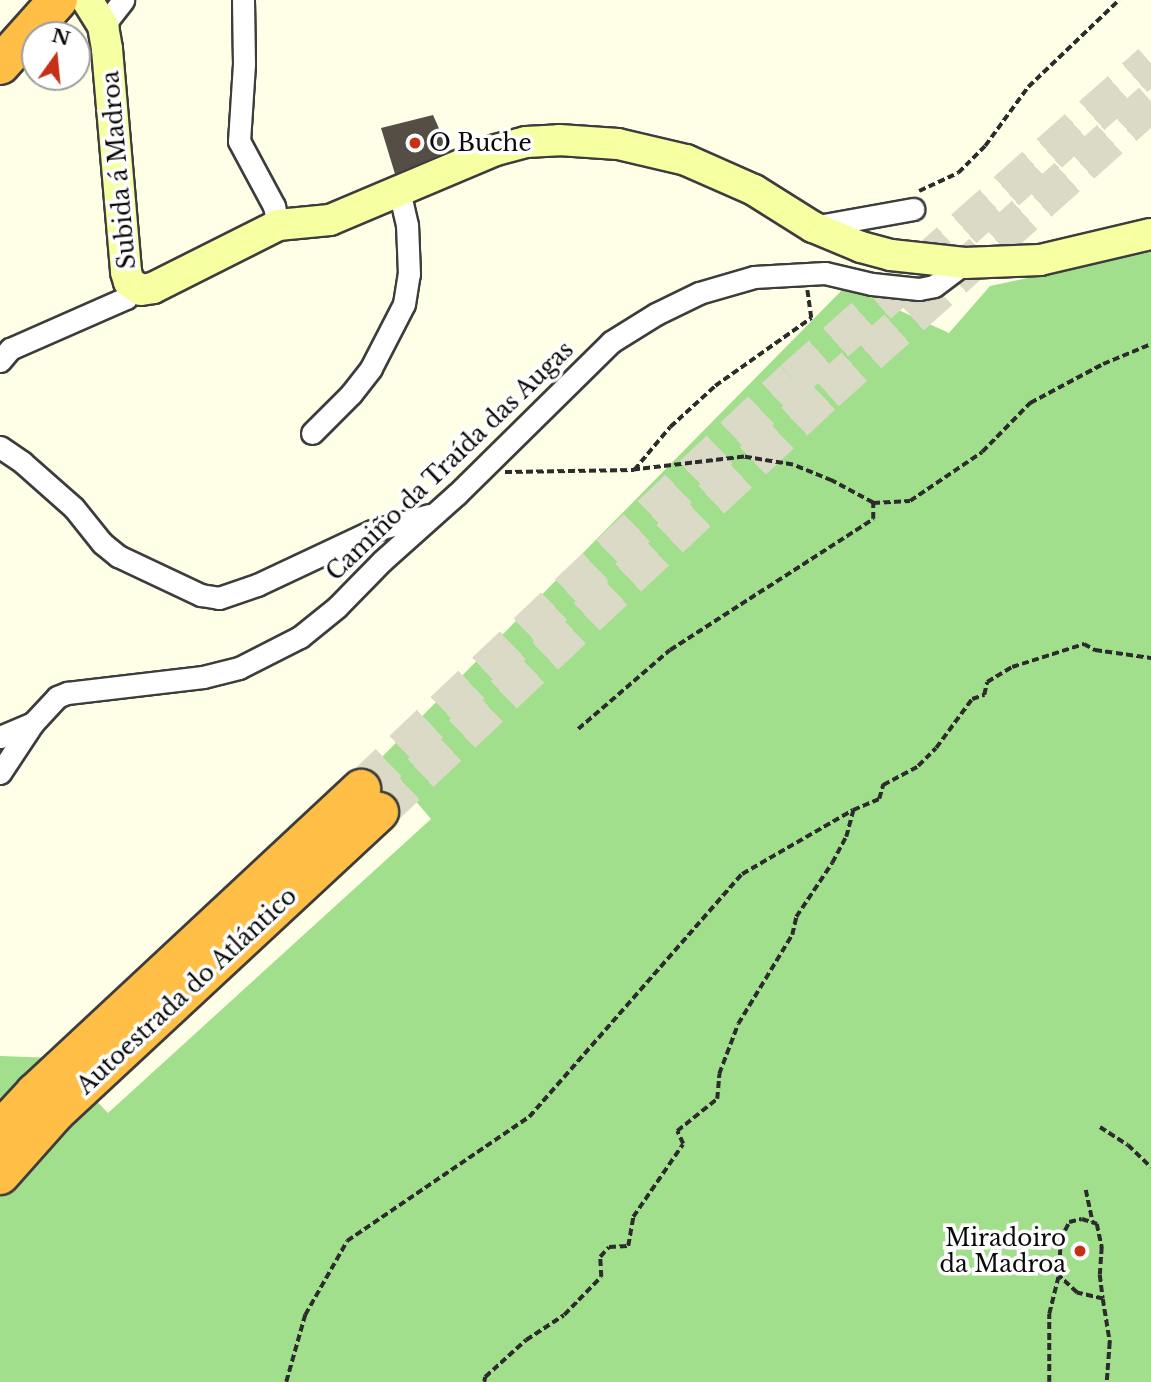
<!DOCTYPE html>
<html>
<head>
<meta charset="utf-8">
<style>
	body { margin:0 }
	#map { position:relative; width:1151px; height:1382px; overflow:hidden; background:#ffffe8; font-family:"Libre Baskerville",serif }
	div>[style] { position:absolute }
	.forest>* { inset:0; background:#a1df8c }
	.building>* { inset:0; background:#544e46 }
	.highway-tunnel>* { height:38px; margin-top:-19px; transform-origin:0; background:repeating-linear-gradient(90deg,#dadac7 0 38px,transparent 0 57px) }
	.path>* { height:3.5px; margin-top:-1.75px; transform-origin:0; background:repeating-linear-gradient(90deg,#2c2c2c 0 7px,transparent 0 10.5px) }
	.roads { filter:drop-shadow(2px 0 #3d3d3d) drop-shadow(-2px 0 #3d3d3d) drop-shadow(0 2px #3d3d3d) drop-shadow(0 -2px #3d3d3d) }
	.street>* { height:21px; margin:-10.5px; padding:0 10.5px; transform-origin:10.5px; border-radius:10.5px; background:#fff }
	.secondary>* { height:30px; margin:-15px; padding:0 15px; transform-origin:15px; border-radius:15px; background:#f7ffa3 }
	.highway>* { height:38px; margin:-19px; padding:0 19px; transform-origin:19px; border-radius:19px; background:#ffbf46 }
	.dots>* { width:19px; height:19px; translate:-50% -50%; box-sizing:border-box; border:4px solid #fff; border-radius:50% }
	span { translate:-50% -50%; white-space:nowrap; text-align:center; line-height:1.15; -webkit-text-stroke:7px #fff; paint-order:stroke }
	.poi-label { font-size:23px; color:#0a0a0a }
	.left { translate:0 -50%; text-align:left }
	.right { translate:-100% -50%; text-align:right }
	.street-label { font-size:23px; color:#0a0a0a }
	.north { position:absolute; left:21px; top:21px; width:70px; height:70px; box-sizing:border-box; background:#fff; border:2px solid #9d9d9d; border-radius:50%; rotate:15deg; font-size:19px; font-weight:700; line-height:28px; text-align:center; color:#0a0a0a }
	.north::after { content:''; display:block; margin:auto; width:24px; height:32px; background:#c73016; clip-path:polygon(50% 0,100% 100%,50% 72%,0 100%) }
</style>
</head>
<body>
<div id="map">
	<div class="forest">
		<div style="clip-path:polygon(1151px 252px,1151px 1382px,0 1382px,0 1056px,55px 1058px,108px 1113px,431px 819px,380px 759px,846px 286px,949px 333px,990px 286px)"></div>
	</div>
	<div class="building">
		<div style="clip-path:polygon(433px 115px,449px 151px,395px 174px,381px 128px)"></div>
	</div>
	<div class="highway-tunnel">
		<div style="left:361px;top:789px;width:595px;rotate:-43.43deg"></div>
		<div style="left:793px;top:380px;width:478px;rotate:-41.5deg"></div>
		<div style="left:379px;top:812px;width:613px;rotate:-43.22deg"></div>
		<div style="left:826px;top:392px;width:436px;rotate:-41.7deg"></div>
	</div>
	<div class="path">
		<div style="left:919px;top:191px;width:43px;rotate:-24.8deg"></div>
		<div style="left:958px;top:173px;width:38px;rotate:-45deg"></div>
		<div style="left:985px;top:146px;width:73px;rotate:-53.9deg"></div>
		<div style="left:1028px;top:87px;width:126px;rotate:-43.7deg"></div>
		<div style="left:505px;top:472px;width:129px;rotate:-0.9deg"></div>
		<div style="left:634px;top:470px;width:56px;rotate:-50.1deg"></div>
		<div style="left:670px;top:427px;width:61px;rotate:-42.3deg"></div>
		<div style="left:715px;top:386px;width:118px;rotate:-35.3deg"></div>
		<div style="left:811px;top:318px;width:28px;rotate:-98deg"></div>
		<div style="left:873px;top:503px;width:37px;rotate:-3deg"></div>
		<div style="left:910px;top:501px;width:87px;rotate:-34.2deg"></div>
		<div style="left:982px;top:452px;width:69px;rotate:-45.6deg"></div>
		<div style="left:1030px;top:403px;width:83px;rotate:-28.1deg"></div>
		<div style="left:1103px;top:364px;width:52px;rotate:-22.6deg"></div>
		<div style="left:578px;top:729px;width:121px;rotate:-40.7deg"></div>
		<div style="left:670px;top:650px;width:242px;rotate:-32.8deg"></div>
		<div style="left:873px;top:519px;width:16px;rotate:-90deg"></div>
		<div style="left:873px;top:503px;width:47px;rotate:-151.8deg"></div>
		<div style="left:832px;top:481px;width:42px;rotate:-157.7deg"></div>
		<div style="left:793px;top:465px;width:50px;rotate:-170.7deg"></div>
		<div style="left:744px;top:457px;width:111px;rotate:173.3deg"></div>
		<div style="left:1100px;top:1127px;width:33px;rotate:33deg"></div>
		<div style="left:1128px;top:1145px;width:32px;rotate:44deg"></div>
		<div style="left:1086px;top:1190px;width:33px;rotate:78deg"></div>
		<div style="left:1103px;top:1299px;width:27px;rotate:-167deg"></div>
		<div style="left:1077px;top:1293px;width:25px;rotate:-137deg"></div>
		<div style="left:1059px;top:1276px;width:36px;rotate:-88deg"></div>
		<div style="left:1060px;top:1240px;width:20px;rotate:-63deg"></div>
		<div style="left:1069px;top:1222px;width:13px;rotate:-13deg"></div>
		<div style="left:1082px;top:1219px;width:16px;rotate:18deg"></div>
		<div style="left:1097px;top:1224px;width:24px;rotate:78deg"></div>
		<div style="left:1102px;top:1247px;width:28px;rotate:94deg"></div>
		<div style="left:1100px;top:1275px;width:24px;rotate:83deg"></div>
		<div style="left:1103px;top:1299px;width:44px;rotate:80.8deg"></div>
		<div style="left:1110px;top:1342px;width:40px;rotate:94.3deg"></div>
		<div style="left:286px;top:1382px;width:70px;rotate:-74.2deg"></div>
		<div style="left:305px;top:1315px;width:85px;rotate:-60.4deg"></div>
		<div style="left:347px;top:1241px;width:220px;rotate:-34.3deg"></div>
		<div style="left:529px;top:1117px;width:323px;rotate:-48.8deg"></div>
		<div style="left:742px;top:874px;width:128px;rotate:-30deg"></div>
		<div style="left:484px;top:1382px;width:5px;rotate:-79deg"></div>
		<div style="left:485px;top:1377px;width:55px;rotate:-42.1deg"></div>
		<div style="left:526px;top:1340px;width:45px;rotate:-33.3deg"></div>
		<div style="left:564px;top:1315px;width:53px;rotate:-45.8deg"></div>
		<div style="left:601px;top:1277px;width:20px;rotate:-93deg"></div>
		<div style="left:600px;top:1257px;width:13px;rotate:-48deg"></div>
		<div style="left:609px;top:1247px;width:19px;rotate:-3deg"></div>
		<div style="left:628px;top:1246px;width:29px;rotate:-80deg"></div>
		<div style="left:633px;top:1217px;width:88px;rotate:-55.6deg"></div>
		<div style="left:683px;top:1144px;width:14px;rotate:-115deg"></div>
		<div style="left:677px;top:1131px;width:51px;rotate:-38.7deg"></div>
		<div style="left:717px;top:1099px;width:25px;rotate:-85deg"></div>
		<div style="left:719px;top:1074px;width:53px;rotate:-69.2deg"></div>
		<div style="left:738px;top:1024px;width:104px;rotate:-58.8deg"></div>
		<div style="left:792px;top:935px;width:18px;rotate:-77deg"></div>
		<div style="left:796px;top:917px;width:65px;rotate:-56.3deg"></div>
		<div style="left:832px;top:863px;width:30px;rotate:-62deg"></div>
		<div style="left:846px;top:837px;width:28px;rotate:-75deg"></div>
		<div style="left:853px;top:810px;width:28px;rotate:-23deg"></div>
		<div style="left:879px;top:799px;width:15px;rotate:-74deg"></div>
		<div style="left:883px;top:785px;width:40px;rotate:-28deg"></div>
		<div style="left:918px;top:766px;width:25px;rotate:-45deg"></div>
		<div style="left:936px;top:748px;width:61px;rotate:-53.7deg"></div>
		<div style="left:972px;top:699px;width:13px;rotate:-18deg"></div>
		<div style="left:984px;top:695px;width:13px;rotate:-77deg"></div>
		<div style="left:987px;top:682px;width:29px;rotate:-31deg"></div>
		<div style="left:1012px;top:667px;width:76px;rotate:-17.7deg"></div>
		<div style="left:1084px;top:644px;width:13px;rotate:29deg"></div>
		<div style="left:1095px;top:650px;width:57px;rotate:8.1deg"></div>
		<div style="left:1049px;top:1382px;width:68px;rotate:-90deg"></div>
		<div style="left:1049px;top:1314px;width:38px;rotate:-76deg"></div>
	</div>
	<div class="roads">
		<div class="street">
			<div style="left:243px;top:0;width:64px;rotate:89.1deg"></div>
			<div style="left:244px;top:64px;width:77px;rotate:93.7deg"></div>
			<div style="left:239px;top:141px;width:74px;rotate:61.7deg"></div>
			<div style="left:274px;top:206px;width:19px;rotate:78deg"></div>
			<div style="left:103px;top:26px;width:33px;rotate:-52deg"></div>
			<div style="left:813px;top:227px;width:102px;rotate:-10.2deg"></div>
			<div style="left:0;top:361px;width:16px;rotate:-50deg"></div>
			<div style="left:10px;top:349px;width:127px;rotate:-23.7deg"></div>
			<div style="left:126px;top:298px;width:14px;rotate:-54deg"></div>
			<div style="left:312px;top:433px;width:55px;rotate:-45deg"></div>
			<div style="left:351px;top:394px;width:33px;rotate:-52deg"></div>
			<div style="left:371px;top:368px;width:72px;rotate:-62.7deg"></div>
			<div style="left:404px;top:304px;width:30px;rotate:-81deg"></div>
			<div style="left:409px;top:274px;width:49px;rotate:-92.3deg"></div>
			<div style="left:407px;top:225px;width:36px;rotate:-103deg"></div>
			<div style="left:0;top:447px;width:27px;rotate:34deg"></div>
			<div style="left:22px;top:462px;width:69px;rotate:41.5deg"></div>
			<div style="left:74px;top:508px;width:45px;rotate:51.3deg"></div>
			<div style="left:102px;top:543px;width:21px;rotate:39deg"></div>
			<div style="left:118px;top:556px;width:92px;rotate:25.2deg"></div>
			<div style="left:201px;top:595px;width:18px;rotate:9deg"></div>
			<div style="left:219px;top:598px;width:40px;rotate:-18.9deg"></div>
			<div style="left:257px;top:585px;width:127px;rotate:-25.2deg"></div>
			<div style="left:372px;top:531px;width:59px;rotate:-15.7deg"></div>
			<div style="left:0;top:737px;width:36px;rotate:-23deg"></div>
			<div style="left:0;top:773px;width:60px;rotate:-56.6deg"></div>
			<div style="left:33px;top:723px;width:35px;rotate:-47deg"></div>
			<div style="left:57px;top:697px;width:11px;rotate:-22deg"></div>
			<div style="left:67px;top:693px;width:137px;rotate:-6.7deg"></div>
			<div style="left:203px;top:677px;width:37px;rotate:-14deg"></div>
			<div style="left:239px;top:668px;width:68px;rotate:-26.9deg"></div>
			<div style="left:300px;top:637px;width:48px;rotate:-39deg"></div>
			<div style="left:337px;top:607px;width:64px;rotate:-45.6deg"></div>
			<div style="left:382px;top:561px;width:101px;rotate:-41.8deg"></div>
			<div style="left:457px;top:494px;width:216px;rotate:-44.6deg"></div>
			<div style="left:611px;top:342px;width:53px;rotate:-31.9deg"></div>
			<div style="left:656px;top:314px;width:48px;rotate:-26deg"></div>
			<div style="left:699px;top:293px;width:57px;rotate:-16.2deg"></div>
			<div style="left:754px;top:277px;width:71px;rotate:-3.2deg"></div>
			<div style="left:825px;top:273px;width:48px;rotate:13.2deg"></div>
			<div style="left:872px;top:284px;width:47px;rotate:6.1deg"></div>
			<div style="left:919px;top:289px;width:15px;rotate:-11deg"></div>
			<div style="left:934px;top:286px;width:39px;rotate:-37deg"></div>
		</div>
		<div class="secondary">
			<div style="left:87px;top:0;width:31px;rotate:58deg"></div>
			<div style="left:103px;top:26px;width:23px;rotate:80deg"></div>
			<div style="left:107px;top:49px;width:224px;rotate:85.1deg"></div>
			<div style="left:126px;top:272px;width:10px;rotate:73deg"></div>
			<div style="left:129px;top:282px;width:14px;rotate:34deg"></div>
			<div style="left:141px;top:290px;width:12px;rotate:-9deg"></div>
			<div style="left:153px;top:288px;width:140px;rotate:-26.7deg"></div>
			<div style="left:278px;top:225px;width:52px;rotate:-5.5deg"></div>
			<div style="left:330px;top:220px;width:180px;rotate:-22.9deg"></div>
			<div style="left:496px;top:150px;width:31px;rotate:-15deg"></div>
			<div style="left:526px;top:142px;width:33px;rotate:-3deg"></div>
			<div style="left:559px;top:140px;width:59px;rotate:3.9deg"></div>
			<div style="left:618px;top:144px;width:70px;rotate:13.2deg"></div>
			<div style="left:686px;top:160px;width:74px;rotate:23.8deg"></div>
			<div style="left:754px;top:190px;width:70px;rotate:32.1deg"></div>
			<div style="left:813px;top:227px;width:52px;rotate:22.6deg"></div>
			<div style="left:861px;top:247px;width:31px;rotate:15deg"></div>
			<div style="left:891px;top:255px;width:74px;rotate:6.2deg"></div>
			<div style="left:965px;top:263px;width:75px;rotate:-2.3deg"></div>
			<div style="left:1040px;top:260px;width:114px;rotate:-13.2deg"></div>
		</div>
		<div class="highway">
			<div style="left:0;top:65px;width:87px;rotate:-48.3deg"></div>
			<div style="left:0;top:1131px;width:52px;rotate:-47.4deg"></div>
			<div style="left:35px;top:1093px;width:446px;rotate:-43deg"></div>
			<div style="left:0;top:1175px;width:84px;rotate:-48.4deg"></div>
			<div style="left:56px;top:1112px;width:441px;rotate:-42.9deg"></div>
		</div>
	</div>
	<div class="dots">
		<div style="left:415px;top:143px;background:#c73016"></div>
		<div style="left:1080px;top:1251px;background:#c73016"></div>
	</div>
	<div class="poi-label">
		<span class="left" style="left:429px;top:143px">O Buche</span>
		<span class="right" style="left:1066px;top:1251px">Miradoiro<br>da Madroa</span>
	</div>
	<div class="street-label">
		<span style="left:119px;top:170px;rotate:-95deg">Subida á Madroa</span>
		<span style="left:450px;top:461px;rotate:-44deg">Camiño da Traída das Augas</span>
		<span style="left:187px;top:991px;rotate:-43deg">Autoestrada do Atlántico</span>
	</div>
	<div class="north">N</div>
</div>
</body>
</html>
